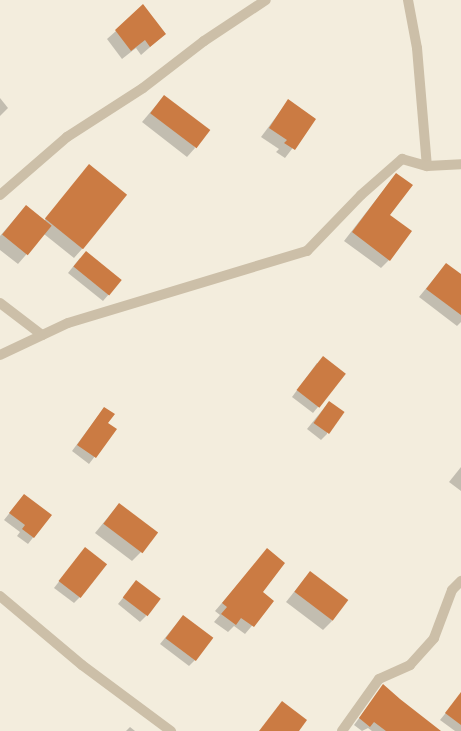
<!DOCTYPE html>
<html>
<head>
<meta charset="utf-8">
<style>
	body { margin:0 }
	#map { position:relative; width:461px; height:731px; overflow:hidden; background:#f3eddd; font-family:Ubuntu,sans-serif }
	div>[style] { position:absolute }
	.shadow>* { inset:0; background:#0003 }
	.building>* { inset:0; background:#cb7b43; transform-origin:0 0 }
	.minor>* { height:10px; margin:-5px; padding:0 5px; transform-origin:5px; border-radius:5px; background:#ccbfa8 }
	span { translate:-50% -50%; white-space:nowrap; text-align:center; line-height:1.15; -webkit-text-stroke:3.5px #fbf6ea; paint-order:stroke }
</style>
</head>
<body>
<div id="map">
	<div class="shadow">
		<div style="clip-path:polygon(116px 31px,165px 34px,141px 55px,136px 48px,122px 59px,107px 39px)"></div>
		<div style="clip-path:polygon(164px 96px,195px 148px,187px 157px,142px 122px)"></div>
		<div style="clip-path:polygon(0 98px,8px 108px,0 116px)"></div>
		<div style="clip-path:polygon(288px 101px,315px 119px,285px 158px,276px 152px,279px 149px,261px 137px)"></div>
		<div style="clip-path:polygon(396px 174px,389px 215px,389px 260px,381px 268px,344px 241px)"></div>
		<div style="clip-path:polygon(81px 175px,82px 249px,74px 258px,44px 234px,18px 264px,0 250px,0 236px,26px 206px,44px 221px)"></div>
		<div style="clip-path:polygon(80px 258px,121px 280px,103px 301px,68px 273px)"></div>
		<div style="clip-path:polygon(446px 264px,461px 275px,461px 322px,457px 326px,419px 297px)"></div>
		<div style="clip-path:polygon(317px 363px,345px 374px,313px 413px,292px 397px)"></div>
		<div style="clip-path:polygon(329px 402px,327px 434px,321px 440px,307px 429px)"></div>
		<div style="clip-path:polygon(104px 408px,107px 423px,115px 430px,89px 464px,72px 451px)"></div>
		<div style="clip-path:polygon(461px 467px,461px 491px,449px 482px)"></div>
		<div style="clip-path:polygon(24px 495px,50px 516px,28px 544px,17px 536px,20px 532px,4px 520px)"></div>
		<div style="clip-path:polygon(119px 504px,141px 552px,132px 561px,95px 533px)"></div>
		<div style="clip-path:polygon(85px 548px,80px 597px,74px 603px,54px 588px)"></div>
		<div style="clip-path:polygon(267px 550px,262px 592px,273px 601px,245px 634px,234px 626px,228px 632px,214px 622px,220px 615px,215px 611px)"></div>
		<div style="clip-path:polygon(310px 572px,332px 621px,323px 630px,286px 602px)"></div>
		<div style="clip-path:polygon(136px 582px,146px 616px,140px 622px,118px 604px)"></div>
		<div style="clip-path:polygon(183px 616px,195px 660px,189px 666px,160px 644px)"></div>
		<div style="clip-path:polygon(383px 686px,431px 731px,372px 731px,368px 728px,362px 731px,354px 725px)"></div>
		<div style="clip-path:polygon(461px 694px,461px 731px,455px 731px,440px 720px)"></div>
		<div style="clip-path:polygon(130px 727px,135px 731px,126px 731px)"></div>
	</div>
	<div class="building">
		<div style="clip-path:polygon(143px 4px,166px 34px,150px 47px,145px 40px,131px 51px,115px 30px)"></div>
		<div style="left:164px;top:95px;width:58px;height:23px;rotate:37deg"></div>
		<div style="clip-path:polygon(288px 99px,316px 119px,295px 150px,284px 143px,287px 140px,269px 128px)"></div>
		<div style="left:89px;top:164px;width:49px;height:70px;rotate:39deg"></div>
		<div style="clip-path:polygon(396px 173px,413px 185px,390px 215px,412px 231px,390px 261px,352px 232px)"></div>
		<div style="left:26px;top:205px;width:33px;height:38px;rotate:39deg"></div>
		<div style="left:86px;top:251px;width:46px;height:20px;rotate:39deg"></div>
		<div style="clip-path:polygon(446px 263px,461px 274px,461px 315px,426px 289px)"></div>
		<div style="left:323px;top:356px;width:29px;height:43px;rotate:38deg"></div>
		<div style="left:329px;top:401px;width:19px;height:27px;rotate:35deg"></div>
		<div style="clip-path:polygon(104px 407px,115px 414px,108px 423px,117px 429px,96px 458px,77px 445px)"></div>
		<div style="clip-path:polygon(24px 494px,52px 515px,34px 538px,22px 529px,25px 525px,9px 513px)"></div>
		<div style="left:119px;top:503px;width:49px;height:26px;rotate:37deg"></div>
		<div style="left:85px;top:547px;width:28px;height:43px;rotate:38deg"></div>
		<div style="clip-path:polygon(267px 548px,285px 563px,263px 592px,274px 601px,254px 627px,241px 618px,236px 625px,221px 614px,227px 607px,222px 603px)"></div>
		<div style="left:310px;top:571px;width:48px;height:26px;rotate:37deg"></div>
		<div style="left:136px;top:580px;width:31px;height:22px;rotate:37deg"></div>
		<div style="left:183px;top:615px;width:38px;height:29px;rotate:37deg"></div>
		<div style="clip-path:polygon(383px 684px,400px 699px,441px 731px,386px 731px,374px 722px,370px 727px,359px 718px)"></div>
		<div style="clip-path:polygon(461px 692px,461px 725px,445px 713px)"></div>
		<div style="clip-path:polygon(282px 701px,307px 720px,299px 731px,259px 731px)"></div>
	</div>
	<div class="minor">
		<div style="left:408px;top:0;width:49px;rotate:79.4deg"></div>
		<div style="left:417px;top:48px;width:118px;rotate:85.2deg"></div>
		<div style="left:0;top:195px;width:89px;rotate:-40.9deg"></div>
		<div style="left:67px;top:137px;width:90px;rotate:-32.8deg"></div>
		<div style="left:143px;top:88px;width:77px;rotate:-37.6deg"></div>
		<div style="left:204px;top:41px;width:74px;rotate:-33.5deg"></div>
		<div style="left:0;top:303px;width:53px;rotate:37.3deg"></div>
		<div style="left:0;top:355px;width:75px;rotate:-25.2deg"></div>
		<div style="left:68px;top:323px;width:250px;rotate:-16.8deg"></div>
		<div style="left:307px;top:251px;width:78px;rotate:-46deg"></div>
		<div style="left:361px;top:195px;width:55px;rotate:-41.3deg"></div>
		<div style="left:402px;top:159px;width:26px;rotate:16deg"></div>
		<div style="left:427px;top:166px;width:34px;rotate:-3deg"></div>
		<div style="left:0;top:596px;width:107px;rotate:40.1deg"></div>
		<div style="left:82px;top:665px;width:111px;rotate:36.6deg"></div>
		<div style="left:342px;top:731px;width:64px;rotate:-54.6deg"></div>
		<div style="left:379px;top:679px;width:34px;rotate:-24deg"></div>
		<div style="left:410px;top:665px;width:36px;rotate:-48deg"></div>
		<div style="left:434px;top:638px;width:51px;rotate:-69.4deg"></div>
		<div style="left:452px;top:590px;width:13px;rotate:-45deg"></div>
	</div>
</div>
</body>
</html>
